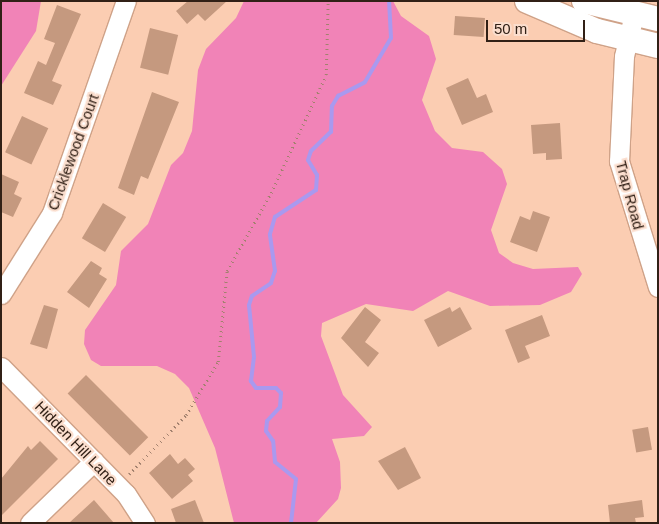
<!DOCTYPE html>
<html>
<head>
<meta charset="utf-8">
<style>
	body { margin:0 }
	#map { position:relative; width:659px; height:524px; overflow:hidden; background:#fbcdb2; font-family:Helvetica,sans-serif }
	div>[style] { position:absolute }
	.green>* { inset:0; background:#f183b7 }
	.stream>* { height:4px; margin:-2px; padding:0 2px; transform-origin:2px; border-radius:2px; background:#a999ef }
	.building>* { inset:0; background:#c5997f; transform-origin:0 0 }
	.path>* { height:2.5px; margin-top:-1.25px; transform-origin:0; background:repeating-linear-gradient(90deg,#a2816e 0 1px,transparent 0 5px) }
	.roads { filter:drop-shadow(1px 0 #cfa288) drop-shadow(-1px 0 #cfa288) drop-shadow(0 1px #cfa288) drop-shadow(0 -1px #cfa288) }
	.minor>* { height:19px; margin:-9.5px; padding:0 9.5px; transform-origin:9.5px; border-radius:9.5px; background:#fff }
	.major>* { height:24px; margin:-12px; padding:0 12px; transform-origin:12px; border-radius:12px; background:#fff }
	span { translate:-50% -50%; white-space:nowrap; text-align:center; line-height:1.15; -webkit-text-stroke:4.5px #fbdece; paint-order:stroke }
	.street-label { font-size:15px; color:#312016 }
	.frame { position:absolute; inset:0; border:2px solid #312016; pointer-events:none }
	.scale { position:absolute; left:486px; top:20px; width:99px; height:22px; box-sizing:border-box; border:2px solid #312016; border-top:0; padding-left:6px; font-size:15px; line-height:18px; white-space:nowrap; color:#312016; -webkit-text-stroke:4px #fbdece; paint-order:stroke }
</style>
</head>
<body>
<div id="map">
	<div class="green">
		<div style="clip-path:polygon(1px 1px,41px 1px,36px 31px,1px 86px)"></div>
		<div style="clip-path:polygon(244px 1px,393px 1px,401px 16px,429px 36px,436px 59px,422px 100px,435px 131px,452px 148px,483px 152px,502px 169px,507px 184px,491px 230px,499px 253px,513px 263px,533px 269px,578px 267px,582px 274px,571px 292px,540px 305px,490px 306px,448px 291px,413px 311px,366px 304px,322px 323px,321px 336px,343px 395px,372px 427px,364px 436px,332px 439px,340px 462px,341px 488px,338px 499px,316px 523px,234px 523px,215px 448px,189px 388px,175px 374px,157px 366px,101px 366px,91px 360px,84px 344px,85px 330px,116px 285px,121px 251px,148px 224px,171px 165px,183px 153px,192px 131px,198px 70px,206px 49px,236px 18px)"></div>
	</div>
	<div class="stream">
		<div style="left:291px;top:523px;width:44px;rotate:-83.5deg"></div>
		<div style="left:296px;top:479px;width:27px;rotate:-141deg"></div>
		<div style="left:275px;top:462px;width:21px;rotate:-95deg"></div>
		<div style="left:273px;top:441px;width:12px;rotate:-125deg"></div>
		<div style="left:266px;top:431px;width:10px;rotate:-84deg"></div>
		<div style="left:267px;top:421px;width:19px;rotate:-47deg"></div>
		<div style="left:280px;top:407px;width:14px;rotate:-86deg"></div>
		<div style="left:281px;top:393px;width:7px;rotate:-135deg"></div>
		<div style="left:276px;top:388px;width:20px;rotate:180deg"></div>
		<div style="left:256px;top:388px;width:9px;rotate:-126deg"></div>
		<div style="left:251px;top:381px;width:24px;rotate:-83deg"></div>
		<div style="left:254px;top:357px;width:52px;rotate:-95.5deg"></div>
		<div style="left:249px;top:305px;width:9px;rotate:-72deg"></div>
		<div style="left:252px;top:296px;width:23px;rotate:-34deg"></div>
		<div style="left:271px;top:283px;width:13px;rotate:-72deg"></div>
		<div style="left:275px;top:271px;width:37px;rotate:-98deg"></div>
		<div style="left:270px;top:234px;width:18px;rotate:-74deg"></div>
		<div style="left:275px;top:217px;width:49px;rotate:-33.4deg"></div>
		<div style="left:316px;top:190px;width:15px;rotate:-86deg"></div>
		<div style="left:317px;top:175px;width:17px;rotate:-121deg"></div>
		<div style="left:308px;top:160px;width:9px;rotate:-72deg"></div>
		<div style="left:311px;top:151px;width:28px;rotate:-44deg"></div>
		<div style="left:331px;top:132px;width:26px;rotate:-88deg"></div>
		<div style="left:332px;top:106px;width:12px;rotate:-59deg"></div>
		<div style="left:338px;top:96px;width:30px;rotate:-27deg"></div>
		<div style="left:365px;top:82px;width:51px;rotate:-59.4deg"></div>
		<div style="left:391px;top:38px;width:37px;rotate:-93deg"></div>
	</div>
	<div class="building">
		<div style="clip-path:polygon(188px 1px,227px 1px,205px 21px,198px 14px,187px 24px,176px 11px)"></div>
		<div style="clip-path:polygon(57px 5px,81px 14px,52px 81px,62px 85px,53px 105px,24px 93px,38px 61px,46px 65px,55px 43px,44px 39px)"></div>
		<div style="left:455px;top:16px;width:30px;height:19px;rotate:4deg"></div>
		<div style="left:150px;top:28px;width:29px;height:41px;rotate:14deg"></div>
		<div style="clip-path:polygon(468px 78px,477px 98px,486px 94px,493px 112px,462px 125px,446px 88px)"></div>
		<div style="clip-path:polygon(152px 92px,179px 102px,148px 179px,141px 176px,134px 195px,118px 188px)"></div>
		<div style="left:22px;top:116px;width:29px;height:40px;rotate:25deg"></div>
		<div style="clip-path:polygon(560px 123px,562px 159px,546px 160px,546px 153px,533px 154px,531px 125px)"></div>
		<div style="clip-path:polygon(1px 174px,19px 182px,14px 194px,22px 198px,13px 217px,1px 212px)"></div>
		<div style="left:103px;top:203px;width:27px;height:41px;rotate:31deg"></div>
		<div style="clip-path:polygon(533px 211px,550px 217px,537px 252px,510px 242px,520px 216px,530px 220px)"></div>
		<div style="clip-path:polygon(91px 261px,102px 268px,99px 274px,107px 279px,89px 308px,67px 292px)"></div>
		<div style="clip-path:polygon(44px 305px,58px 309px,47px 349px,30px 344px)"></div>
		<div style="clip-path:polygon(365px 307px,381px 320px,365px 342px,379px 353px,368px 367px,341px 338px)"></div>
		<div style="clip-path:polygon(450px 307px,452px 312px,460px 307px,472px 329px,438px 347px,424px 320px)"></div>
		<div style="clip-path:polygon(542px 315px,550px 336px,525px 346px,530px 358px,518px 363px,505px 330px)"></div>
		<div style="left:86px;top:375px;width:88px;height:26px;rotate:45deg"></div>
		<div style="left:648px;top:427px;width:23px;height:16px;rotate:80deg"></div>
		<div style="clip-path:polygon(40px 441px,58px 459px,1px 516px,1px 479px,28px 446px,31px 450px)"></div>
		<div style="clip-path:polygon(405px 447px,421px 478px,398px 490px,378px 461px)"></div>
		<div style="clip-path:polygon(170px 454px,178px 464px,185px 458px,195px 469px,188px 475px,193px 481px,172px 499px,149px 473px)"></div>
		<div style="clip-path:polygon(94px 500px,114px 523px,69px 523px)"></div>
		<div style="clip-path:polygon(195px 500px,204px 523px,176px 523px,171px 509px)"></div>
		<div style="clip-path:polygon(642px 500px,644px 517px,635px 518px,636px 523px,610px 523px,608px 505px)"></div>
	</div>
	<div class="path">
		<div style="left:129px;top:474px;width:82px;rotate:-46deg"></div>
		<div style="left:186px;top:415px;width:62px;rotate:-58.9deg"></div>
		<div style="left:218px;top:362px;width:91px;rotate:-84.4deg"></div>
		<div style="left:227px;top:271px;width:90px;rotate:-60.6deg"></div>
		<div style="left:271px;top:193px;width:130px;rotate:-65deg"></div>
		<div style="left:326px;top:75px;width:74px;rotate:-88.5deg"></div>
	</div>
	<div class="roads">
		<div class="minor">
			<div style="left:634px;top:14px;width:43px;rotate:103.4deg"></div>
			<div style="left:624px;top:56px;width:105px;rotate:92.7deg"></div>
			<div style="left:619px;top:161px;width:132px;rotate:72.8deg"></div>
			<div style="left:1px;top:294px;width:96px;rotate:-57.8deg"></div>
			<div style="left:52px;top:213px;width:225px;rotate:-70.8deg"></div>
			<div style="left:1px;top:367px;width:178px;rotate:45.5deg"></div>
			<div style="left:126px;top:494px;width:35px;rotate:57deg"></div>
			<div style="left:30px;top:523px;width:89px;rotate:-44.1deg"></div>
		</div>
		<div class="major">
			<div style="left:527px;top:1px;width:76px;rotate:23.2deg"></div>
			<div style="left:597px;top:31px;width:63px;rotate:13.8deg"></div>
			<div style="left:584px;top:1px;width:76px;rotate:13.7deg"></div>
		</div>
	</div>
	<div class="street-label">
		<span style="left:73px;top:152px;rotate:-70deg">Cricklewood Court</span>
		<span style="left:630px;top:195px;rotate:75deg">Trap Road</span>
		<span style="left:76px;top:443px;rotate:46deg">Hidden Hill Lane</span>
	</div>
	<div class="frame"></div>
	<div class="scale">50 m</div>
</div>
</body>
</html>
